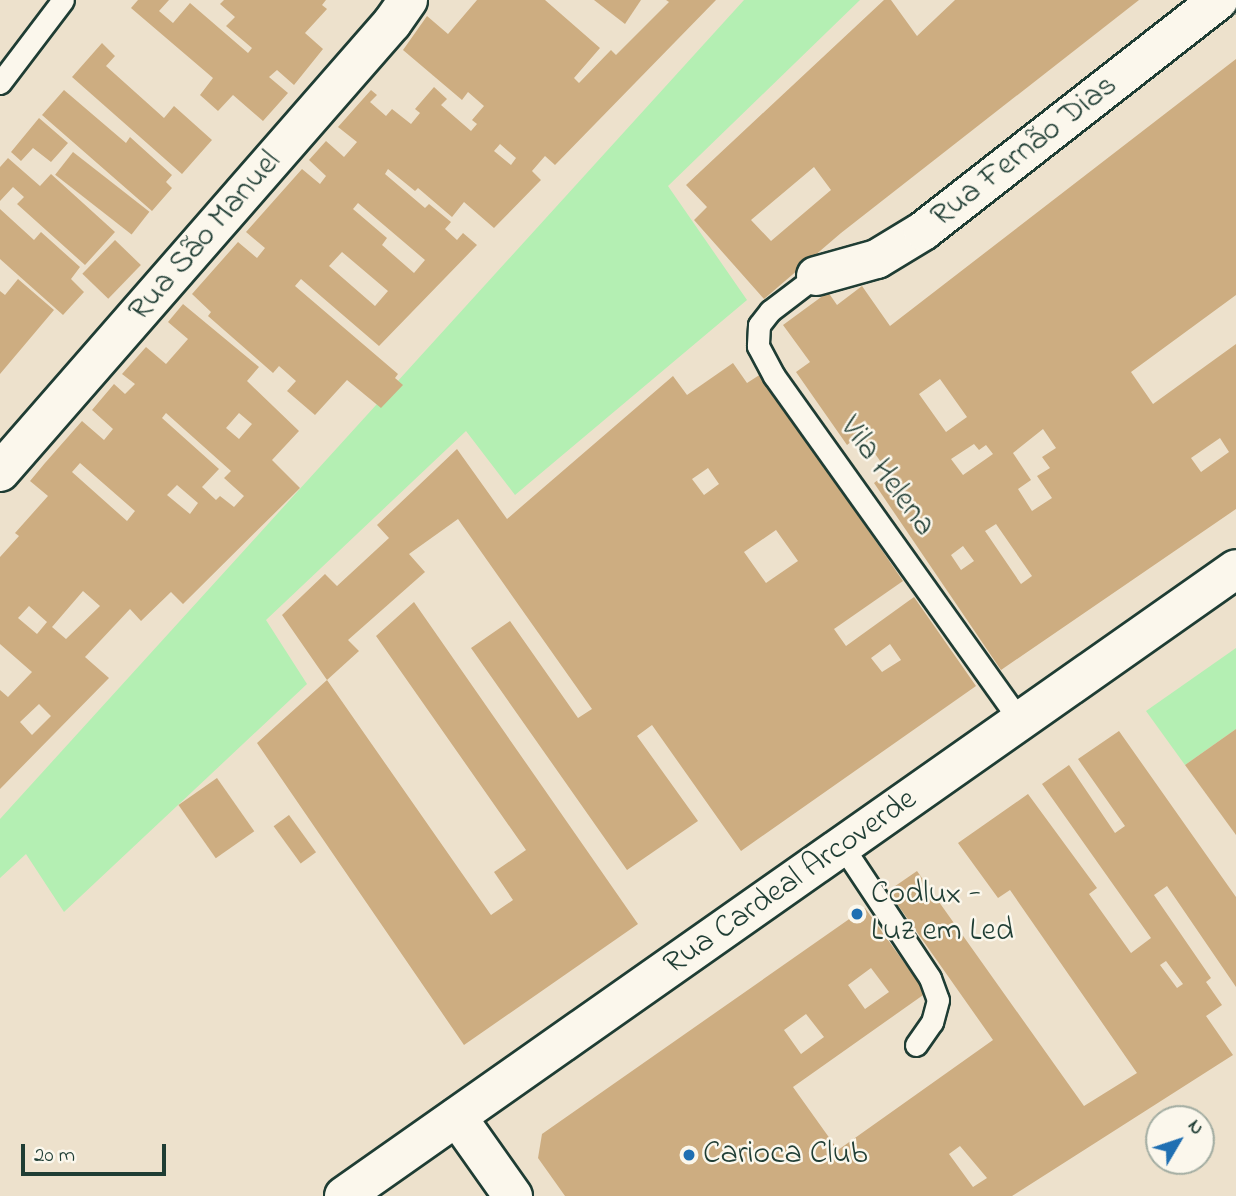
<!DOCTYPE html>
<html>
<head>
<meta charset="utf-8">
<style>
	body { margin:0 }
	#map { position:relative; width:1236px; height:1196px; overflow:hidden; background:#ede1cc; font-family:"Indie Flower",sans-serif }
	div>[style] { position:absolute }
	.green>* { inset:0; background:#b4efb3 }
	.building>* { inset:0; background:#cdad81; transform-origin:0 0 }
	.roads { filter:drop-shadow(2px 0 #1f3d34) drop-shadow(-2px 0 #1f3d34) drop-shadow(0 2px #1f3d34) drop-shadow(0 -2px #1f3d34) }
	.service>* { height:21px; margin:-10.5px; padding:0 10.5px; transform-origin:10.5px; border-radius:10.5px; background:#fbf7ec }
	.minor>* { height:38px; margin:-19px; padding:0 19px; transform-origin:19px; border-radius:19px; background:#fbf7ec }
	.tertiary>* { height:38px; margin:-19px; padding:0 19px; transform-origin:19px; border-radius:19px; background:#fbf7ec }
	.dots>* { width:19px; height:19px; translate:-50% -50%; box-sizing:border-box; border:4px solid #fbf7ec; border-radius:50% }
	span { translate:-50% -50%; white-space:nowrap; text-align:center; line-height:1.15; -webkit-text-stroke:5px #fbf7ec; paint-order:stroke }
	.street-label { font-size:32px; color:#1f3d34 }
	.poi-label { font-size:32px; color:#1f3d34 }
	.left { translate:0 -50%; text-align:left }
	.north { position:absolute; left:1145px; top:1105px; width:70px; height:70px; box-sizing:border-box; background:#fbf7ec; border:2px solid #a3ada2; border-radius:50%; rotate:51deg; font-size:19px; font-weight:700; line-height:28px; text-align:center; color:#1f3d34 }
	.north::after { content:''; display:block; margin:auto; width:24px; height:32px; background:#1f6fb2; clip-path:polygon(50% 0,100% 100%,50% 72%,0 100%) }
	.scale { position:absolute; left:21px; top:1144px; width:145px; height:32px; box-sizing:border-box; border:4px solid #1f3d34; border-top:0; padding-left:9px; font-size:21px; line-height:24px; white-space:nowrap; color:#1f3d34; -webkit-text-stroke:5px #fbf7ec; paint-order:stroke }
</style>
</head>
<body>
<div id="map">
	<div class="green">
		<div style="clip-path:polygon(744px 0,860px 0,668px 186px,747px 300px,515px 495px,466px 431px,266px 620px,307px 684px,64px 912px,26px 854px,0 878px,0 819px)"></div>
		<div style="clip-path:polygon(1236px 648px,1236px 729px,1185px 765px,1146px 711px)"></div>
	</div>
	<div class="building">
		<div style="clip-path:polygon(138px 0,169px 0,159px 11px,173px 23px,190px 3px,248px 53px,252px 48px,226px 26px,235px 17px,220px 4px,224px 0,326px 0,322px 5px,327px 9px,305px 33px,323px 49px,294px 85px,277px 70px,269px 77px,288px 93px,263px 121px,233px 95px,218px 111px,200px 95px,213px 78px,131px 8px)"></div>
		<div style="clip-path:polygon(evenodd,477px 0,545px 0,600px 48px,574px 78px,579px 83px,611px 50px,616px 55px,669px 2px,666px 0,716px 0,555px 165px,545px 156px,532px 171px,541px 180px,494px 228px,464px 202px,452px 217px,418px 188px,415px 191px,388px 169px,385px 174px,425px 208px,429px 204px,451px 222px,445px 229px,457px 240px,463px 233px,477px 245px,379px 346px,301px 279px,295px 286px,398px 374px,395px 378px,403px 385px,381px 408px,347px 380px,315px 415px,287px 391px,296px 381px,279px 366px,273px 373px,208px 316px,211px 312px,192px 294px,238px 242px,257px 258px,265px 248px,246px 232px,302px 169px,320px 184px,326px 176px,309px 160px,326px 141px,344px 157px,357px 142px,338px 127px,371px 90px,377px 95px,370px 102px,386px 116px,392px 109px,411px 124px,420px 113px,415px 109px,434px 87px,447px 99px,441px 105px,471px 131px,477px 124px,472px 120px,484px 106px,468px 92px,462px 100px,403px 50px,427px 16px,448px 34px,477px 0,500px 144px,516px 158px,511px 165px,494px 151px,500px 144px,477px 0,358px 203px,425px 260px,414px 273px,382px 245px,387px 238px,353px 209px,358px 203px,477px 0,342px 252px,388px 291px,375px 306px,329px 266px,342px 252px)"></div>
		<div style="clip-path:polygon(594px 0,641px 0,625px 24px)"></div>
		<div style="clip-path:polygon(evenodd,884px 0,891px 0,917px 36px,955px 0,1139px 0,841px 233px,764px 299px,694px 220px,707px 207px,686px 185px,884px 0,814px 167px,831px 190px,771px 241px,751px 220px,814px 167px)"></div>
		<div style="clip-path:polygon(102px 43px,115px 56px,106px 66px,164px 118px,174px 106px,212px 140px,182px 174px,72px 77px)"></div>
		<div style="clip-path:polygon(evenodd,1236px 59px,1236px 295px,1131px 372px,1153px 404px,1236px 344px,1236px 509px,1001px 670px,874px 483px,888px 472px,861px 434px,847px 445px,796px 372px,810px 362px,783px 325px,828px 292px,837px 305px,862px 286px,890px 326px,1236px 59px,940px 379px,967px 417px,946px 432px,919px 394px,940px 379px,1236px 59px,1043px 429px,1056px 448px,1042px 457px,1050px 468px,1037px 476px,1052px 498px,1032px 511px,1018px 489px,1031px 480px,1013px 453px,1043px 429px,1236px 59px,1220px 438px,1229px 452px,1201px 472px,1191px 458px,1220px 438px,1236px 59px,974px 444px,979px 450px,986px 445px,993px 454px,963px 475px,951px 459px,974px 444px,1236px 59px,996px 524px,1032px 576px,1021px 584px,985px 531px,996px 524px,1236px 59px,963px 546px,974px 561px,961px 570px,951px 555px,963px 546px)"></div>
		<div style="clip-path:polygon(64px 90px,126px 143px,130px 137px,172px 175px,166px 182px,172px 188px,152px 211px,42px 115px)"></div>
		<div style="clip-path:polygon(39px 118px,68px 143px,51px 162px,33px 148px,21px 161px,11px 152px)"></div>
		<div style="left:73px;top:152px;width:97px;height:29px;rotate:38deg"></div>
		<div style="clip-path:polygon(8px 158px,40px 186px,51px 174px,115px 232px,85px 265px,17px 204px,24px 197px,13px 187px,0 201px,0 167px)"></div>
		<div style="clip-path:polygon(0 209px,34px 240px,41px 232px,80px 267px,71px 279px,84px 292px,63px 315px,0 259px)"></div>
		<div style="left:115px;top:240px;width:36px;height:47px;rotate:44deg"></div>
		<div style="clip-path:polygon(18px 279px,54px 310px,0 374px,0 291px,5px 295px)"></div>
		<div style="clip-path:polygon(evenodd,183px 304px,259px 367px,247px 381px,299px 431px,272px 460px,300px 488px,183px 604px,171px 592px,141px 621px,130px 609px,85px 657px,109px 678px,0 789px,0 690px,8px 697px,32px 672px,0 644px,0 557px,19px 536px,15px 533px,48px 496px,30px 481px,45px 463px,82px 421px,104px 440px,113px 429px,92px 410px,114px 384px,125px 394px,135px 384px,122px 374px,146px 347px,166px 364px,188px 339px,168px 322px,183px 304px,166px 413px,231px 471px,224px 478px,244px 496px,234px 507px,220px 496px,216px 500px,202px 487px,219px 469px,162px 418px,166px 413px,183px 304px,239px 413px,252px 424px,239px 439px,226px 428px,239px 413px,183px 304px,80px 463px,135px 511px,127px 521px,72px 472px,80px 463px,183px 304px,177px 485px,198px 503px,190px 514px,167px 495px,177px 485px,183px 304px,83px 591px,100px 606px,66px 639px,52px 627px,83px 591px,183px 304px,29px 606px,47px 622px,37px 634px,18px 618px,29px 606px,183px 304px,39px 704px,51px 716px,32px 735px,20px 722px,39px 704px)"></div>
		<div style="clip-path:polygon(evenodd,733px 363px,747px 383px,761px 374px,903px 581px,834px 629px,846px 646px,914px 597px,976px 686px,741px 851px,652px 725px,637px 736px,698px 821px,627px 870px,471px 648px,510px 621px,578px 718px,592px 709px,458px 519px,409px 554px,425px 572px,348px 640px,359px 651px,327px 680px,282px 615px,325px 574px,337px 586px,389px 538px,377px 525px,457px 449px,507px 519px,673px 376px,687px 395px,733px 363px,708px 468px,719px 484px,704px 495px,692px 479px,708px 468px,733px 363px,776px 530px,798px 561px,766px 583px,744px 552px,776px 530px,733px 363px,890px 644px,901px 660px,882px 672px,871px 658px,890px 644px)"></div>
		<div style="clip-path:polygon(414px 602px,638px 924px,464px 1045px,257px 743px,327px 680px,491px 915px,513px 900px,494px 872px,526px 850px,376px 636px)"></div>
		<div style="clip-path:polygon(1236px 729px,1236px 835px,1185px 765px)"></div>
		<div style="clip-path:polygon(evenodd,1119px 731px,1236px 897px,1236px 987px,1167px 886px,1154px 895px,1211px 978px,1206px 982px,1222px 1005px,1206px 1016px,1233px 1055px,1012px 1196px,565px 1196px,538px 1158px,542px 1134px,865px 908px,926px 993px,793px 1087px,838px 1150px,993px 1040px,888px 891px,917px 871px,1084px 1106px,1137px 1073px,1010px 890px,998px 898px,958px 843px,1028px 794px,1097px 888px,1089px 894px,1131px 953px,1151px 938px,1042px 784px,1069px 765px,1115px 833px,1125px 826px,1078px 759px,1119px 731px,1166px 961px,1183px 984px,1177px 988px,1160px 965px,1166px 961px,1119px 731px,871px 968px,889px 992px,865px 1009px,848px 985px,871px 968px,1119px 731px,806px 1014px,824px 1037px,801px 1054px,784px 1030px,806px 1014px,1119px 731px,960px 1146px,987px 1178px,973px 1187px,949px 1154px,960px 1146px)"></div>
		<div style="left:217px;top:778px;width:65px;height:47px;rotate:55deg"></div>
		<div style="left:289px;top:815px;width:46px;height:19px;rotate:54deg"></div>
	</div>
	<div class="roads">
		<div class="service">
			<div style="left:0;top:83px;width:104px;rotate:-52.8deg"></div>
			<div style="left:816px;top:276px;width:58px;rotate:142.7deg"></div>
			<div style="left:770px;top:311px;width:18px;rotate:128deg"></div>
			<div style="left:759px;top:325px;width:21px;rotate:93deg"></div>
			<div style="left:758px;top:346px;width:34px;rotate:62deg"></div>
			<div style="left:774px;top:376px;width:424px;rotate:54.5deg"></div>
			<div style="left:843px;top:847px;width:157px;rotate:56.4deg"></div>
			<div style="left:930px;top:978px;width:23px;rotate:70deg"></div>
			<div style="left:938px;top:1000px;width:23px;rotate:105deg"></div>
			<div style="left:932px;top:1022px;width:28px;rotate:125deg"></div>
		</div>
		<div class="minor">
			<div style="left:816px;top:276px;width:63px;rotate:-15.6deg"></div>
			<div style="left:877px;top:259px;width:54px;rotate:-31.3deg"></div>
			<div style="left:923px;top:231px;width:375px;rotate:-38deg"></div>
			<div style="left:0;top:472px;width:596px;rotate:-48.88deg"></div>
			<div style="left:392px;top:23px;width:28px;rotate:-55deg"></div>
			<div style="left:457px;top:1117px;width:97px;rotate:54.7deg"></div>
		</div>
		<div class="tertiary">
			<div style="left:344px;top:1196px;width:1090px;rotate:-35.1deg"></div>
		</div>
	</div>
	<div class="dots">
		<div style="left:857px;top:914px;background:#1f6fb2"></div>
		<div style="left:689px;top:1155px;background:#1f6fb2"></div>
	</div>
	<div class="street-label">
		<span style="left:1025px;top:152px;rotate:-38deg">Rua Fernão Dias</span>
		<span style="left:206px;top:237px;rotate:-49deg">Rua São Manuel</span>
		<span style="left:886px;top:477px;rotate:54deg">Vila Helena</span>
		<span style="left:791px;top:883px;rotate:-35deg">Rua Cardeal Arcoverde</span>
	</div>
	<div class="poi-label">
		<span class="left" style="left:871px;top:914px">Codlux -<br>Luz em Led</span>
		<span class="left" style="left:703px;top:1155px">Carioca Club</span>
	</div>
	<div class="north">N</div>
	<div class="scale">20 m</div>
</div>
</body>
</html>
